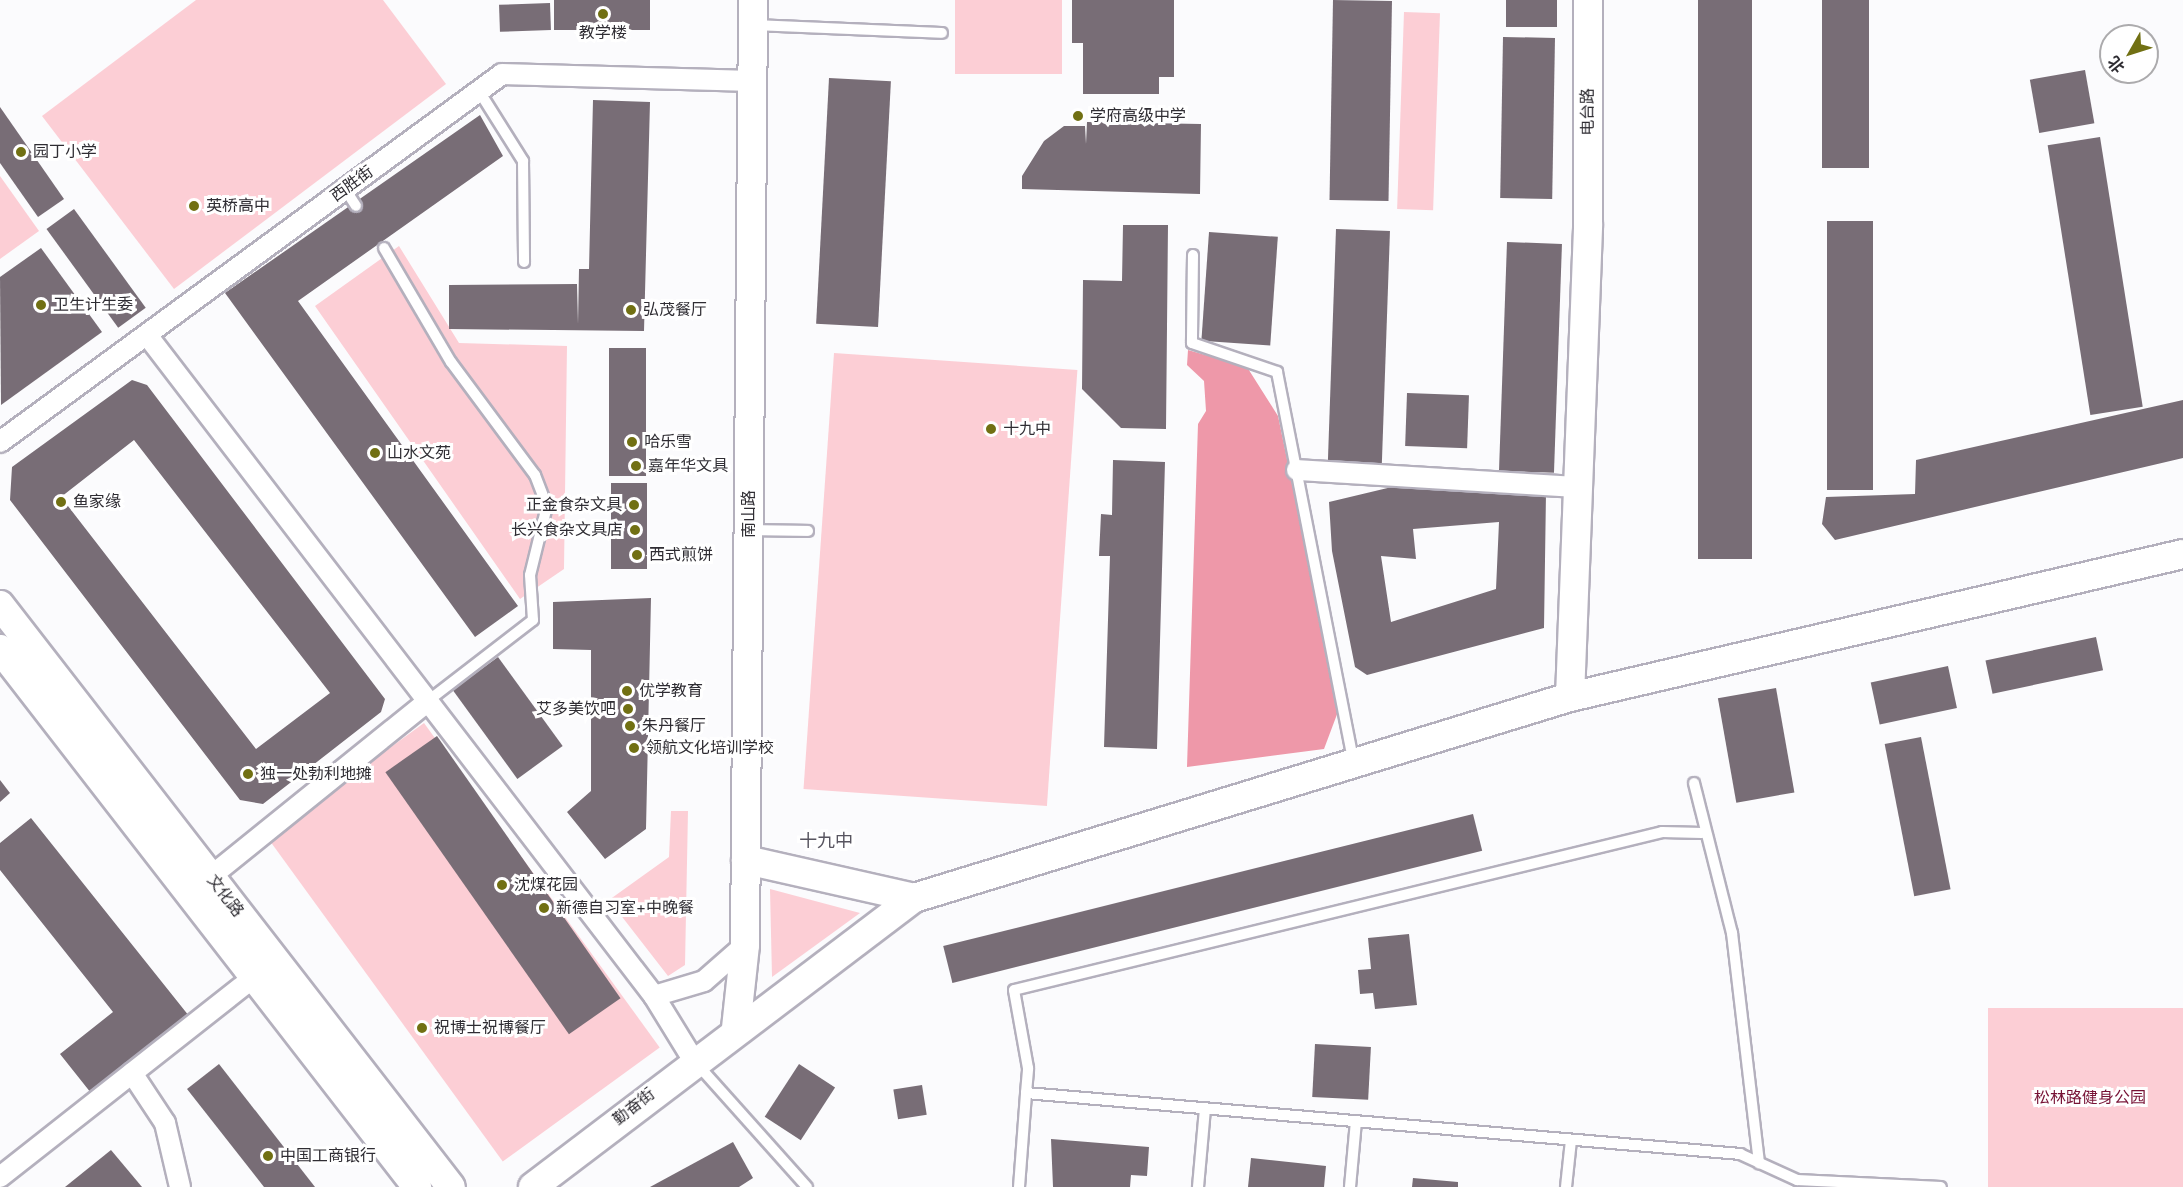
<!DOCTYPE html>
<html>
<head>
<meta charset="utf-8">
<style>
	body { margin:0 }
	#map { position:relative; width:2183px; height:1187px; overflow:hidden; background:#fbfbfd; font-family:Figtree,"Noto Sans SC",sans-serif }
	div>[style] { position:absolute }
	.green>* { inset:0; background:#fcced5; transform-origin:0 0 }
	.forest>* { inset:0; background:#ee98a9 }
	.building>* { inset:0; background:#786d76; transform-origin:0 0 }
	.roads { filter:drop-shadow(2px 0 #b4b0bd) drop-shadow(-2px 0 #b4b0bd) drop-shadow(0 2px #b4b0bd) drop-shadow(0 -2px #b4b0bd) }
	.lane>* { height:10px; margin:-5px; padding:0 5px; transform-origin:5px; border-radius:5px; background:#fff }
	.street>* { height:20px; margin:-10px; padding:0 10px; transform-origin:10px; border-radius:10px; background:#fff }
	.secondary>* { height:28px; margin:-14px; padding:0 14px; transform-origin:14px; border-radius:14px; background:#fff }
	.dots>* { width:16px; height:16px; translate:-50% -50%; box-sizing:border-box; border:3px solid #fff; border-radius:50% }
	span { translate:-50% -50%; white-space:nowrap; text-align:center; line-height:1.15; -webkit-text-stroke:6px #fff; paint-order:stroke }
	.poi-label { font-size:16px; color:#2f2d33 }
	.left { translate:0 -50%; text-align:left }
	.right { translate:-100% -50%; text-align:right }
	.street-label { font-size:16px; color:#2f2d33 }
	.park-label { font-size:16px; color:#771336 }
	.neighbourhood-label { font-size:18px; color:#585560 }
	.north { position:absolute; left:2099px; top:24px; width:60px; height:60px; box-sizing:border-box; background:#fff; border:2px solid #acabad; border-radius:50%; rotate:231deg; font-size:16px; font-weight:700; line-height:24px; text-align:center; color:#2f2d33 }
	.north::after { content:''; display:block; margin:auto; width:21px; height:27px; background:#717013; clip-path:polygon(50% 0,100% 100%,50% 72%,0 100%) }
</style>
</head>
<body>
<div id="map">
	<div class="green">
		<div style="clip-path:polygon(196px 0,383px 0,446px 84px,174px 289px,42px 116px)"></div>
		<div style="left:955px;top:0;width:107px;height:74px"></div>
		<div style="left:1404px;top:12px;width:36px;height:197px;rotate:2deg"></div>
		<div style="clip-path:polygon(0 176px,39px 231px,0 259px)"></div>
		<div style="clip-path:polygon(399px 246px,459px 343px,567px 346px,564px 569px,520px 599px,315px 306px)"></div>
		<div style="left:834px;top:353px;width:244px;height:437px;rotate:4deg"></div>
		<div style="left:424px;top:723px;width:401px;height:194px;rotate:54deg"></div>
		<div style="clip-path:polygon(671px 811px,688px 811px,685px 965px,668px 976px,609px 900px,669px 857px)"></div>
		<div style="clip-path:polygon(770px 889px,860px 913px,772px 977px)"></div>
		<div style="left:1988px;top:1008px;width:195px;height:180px"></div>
	</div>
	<div class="forest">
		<div style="clip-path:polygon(1188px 350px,1247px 367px,1278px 416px,1339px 709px,1324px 749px,1187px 767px,1198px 424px,1206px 411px,1204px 381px,1187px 365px)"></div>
	</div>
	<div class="building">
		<div style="left:554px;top:0;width:96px;height:30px"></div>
		<div style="clip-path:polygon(1072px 0,1174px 0,1174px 77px,1159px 77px,1159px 94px,1083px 94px,1083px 43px,1072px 43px)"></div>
		<div style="left:1333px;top:0;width:59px;height:200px;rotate:1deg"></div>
		<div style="left:1506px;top:0;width:51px;height:27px"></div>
		<div style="left:1698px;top:0;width:54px;height:559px"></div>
		<div style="left:1822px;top:0;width:47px;height:168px"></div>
		<div style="left:550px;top:3px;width:27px;height:51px;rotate:88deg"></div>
		<div style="left:1503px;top:37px;width:52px;height:161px;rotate:1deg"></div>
		<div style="left:2085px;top:70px;width:54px;height:56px;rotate:80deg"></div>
		<div style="left:829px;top:78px;width:62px;height:246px;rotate:3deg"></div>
		<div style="clip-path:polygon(593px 100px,650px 102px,644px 331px,449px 329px,449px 285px,577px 284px,578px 324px,579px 269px,589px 269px)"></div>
		<div style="clip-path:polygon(0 107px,64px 199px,38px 217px,0 163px)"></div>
		<div style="clip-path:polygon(480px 115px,503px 156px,298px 301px,518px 606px,475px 637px,225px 293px)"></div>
		<div style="clip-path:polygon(1087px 122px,1201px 124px,1200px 194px,1022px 189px,1022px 176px,1044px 141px,1064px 126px,1085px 126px,1086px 144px)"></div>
		<div style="left:2100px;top:137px;width:273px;height:53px;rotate:81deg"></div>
		<div style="left:74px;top:209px;width:122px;height:34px;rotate:54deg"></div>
		<div style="left:1827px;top:221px;width:46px;height:269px"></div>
		<div style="clip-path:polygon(1123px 225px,1168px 225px,1166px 429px,1121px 428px,1082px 389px,1083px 280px,1122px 281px)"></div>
		<div style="left:1336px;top:229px;width:54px;height:234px;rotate:2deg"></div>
		<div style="left:1209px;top:232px;width:69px;height:109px;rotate:4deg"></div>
		<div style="left:1507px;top:242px;width:55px;height:229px;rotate:2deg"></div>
		<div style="clip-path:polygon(41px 248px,102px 332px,1px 405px,0 277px)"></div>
		<div style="left:609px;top:348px;width:37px;height:128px"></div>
		<div style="clip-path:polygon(evenodd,132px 380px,147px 385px,385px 699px,381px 712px,263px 804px,240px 800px,10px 500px,12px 467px,132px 380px,134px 440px,330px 693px,256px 749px,61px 497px,134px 440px)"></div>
		<div style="left:1407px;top:393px;width:62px;height:53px;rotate:2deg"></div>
		<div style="clip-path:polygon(2183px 400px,2183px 458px,1835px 540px,1822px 524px,1826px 497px,1915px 494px,1916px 460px)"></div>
		<div style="clip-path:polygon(1113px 460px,1165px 462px,1157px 749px,1104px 747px,1110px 556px,1099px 556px,1101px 514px,1112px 515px)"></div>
		<div style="left:647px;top:483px;width:86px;height:36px;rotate:90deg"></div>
		<div style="clip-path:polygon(evenodd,1396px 486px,1546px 493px,1544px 628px,1367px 675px,1355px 667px,1332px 551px,1329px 502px,1396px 486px,1499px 522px,1496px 589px,1391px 622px,1381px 556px,1416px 559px,1413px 529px,1499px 522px)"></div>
		<div style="clip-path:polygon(651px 598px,646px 829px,605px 859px,567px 812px,591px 791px,591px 650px,553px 649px,553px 602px)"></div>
		<div style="left:2096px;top:637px;width:34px;height:113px;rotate:78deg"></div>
		<div style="left:498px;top:657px;width:110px;height:56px;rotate:54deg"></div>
		<div style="left:1948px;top:666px;width:43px;height:79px;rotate:78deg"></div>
		<div style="left:1776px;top:688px;width:106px;height:59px;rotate:80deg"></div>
		<div style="left:437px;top:736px;width:320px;height:63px;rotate:55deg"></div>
		<div style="left:1921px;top:737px;width:155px;height:37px;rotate:79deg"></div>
		<div style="clip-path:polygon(0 780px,10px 793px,0 802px)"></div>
		<div style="left:1473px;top:814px;width:38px;height:546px;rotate:76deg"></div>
		<div style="clip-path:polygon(31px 818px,189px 1016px,91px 1093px,60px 1054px,113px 1012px,0 870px,0 843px)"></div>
		<div style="clip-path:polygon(1409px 934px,1417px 1005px,1375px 1009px,1373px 993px,1360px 994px,1358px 970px,1371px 969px,1368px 938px)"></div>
		<div style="left:1315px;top:1044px;width:56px;height:53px;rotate:3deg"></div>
		<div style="clip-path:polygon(219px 1064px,315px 1187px,264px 1187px,187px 1089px)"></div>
		<div style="left:799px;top:1064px;width:43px;height:63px;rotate:33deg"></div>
		<div style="left:922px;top:1085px;width:30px;height:29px;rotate:81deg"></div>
		<div style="clip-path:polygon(1051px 1139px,1149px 1147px,1147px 1176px,1131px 1175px,1130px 1187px,1053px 1187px)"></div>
		<div style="clip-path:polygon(733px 1142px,753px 1178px,739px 1187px,650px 1187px)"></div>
		<div style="clip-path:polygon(111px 1150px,142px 1187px,65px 1187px)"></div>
		<div style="clip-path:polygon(1251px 1158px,1326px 1166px,1324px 1187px,1248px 1187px)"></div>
		<div style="clip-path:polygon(1413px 1178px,1458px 1182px,1458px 1187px,1412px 1187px)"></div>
	</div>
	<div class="roads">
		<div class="lane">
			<div style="left:753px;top:25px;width:189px;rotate:2.4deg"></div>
			<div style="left:479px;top:91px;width:83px;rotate:57.8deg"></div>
			<div style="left:523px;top:161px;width:101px;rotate:89.4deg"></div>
			<div style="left:345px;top:189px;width:20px;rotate:57deg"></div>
			<div style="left:384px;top:248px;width:132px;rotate:59.6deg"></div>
			<div style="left:451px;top:362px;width:141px;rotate:53.4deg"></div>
			<div style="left:535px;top:475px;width:33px;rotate:69deg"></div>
			<div style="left:547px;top:506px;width:71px;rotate:103.8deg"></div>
			<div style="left:530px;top:575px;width:45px;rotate:86.2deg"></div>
			<div style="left:533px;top:620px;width:133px;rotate:142.4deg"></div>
			<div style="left:1193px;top:255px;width:88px;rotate:90.7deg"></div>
			<div style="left:1192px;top:343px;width:90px;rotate:18.8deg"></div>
			<div style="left:1277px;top:372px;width:399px;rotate:78.9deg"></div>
			<div style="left:751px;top:530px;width:57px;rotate:1deg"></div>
			<div style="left:1694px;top:783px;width:155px;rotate:75.8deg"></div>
			<div style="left:1732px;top:933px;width:232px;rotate:83.3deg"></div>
			<div style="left:697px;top:1064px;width:165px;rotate:48.2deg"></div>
			<div style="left:1026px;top:1093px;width:25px;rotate:-85deg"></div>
			<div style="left:1028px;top:1068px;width:79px;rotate:-100.2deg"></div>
			<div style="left:1014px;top:990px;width:667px;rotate:-13.7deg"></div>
			<div style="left:1662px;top:832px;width:40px;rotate:1.4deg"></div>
			<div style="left:1019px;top:1187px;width:94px;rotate:-85.7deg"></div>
			<div style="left:1026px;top:1093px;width:717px;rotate:4.88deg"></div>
			<div style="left:1740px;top:1154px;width:63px;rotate:24.5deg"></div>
			<div style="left:1797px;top:1180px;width:144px;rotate:2.8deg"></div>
			<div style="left:1198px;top:1187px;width:79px;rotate:-84.9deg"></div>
			<div style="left:1350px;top:1187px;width:66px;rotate:-84.8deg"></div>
			<div style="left:1566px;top:1187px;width:47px;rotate:-83.9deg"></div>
		</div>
		<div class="street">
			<div style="left:147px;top:335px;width:833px;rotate:52.51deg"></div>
			<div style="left:654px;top:996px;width:76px;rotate:58.4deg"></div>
			<div style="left:0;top:442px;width:622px;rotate:-36.24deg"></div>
			<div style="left:502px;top:74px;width:250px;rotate:1.6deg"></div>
			<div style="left:1297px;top:470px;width:282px;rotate:3.5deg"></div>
			<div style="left:210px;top:877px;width:280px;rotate:-38.9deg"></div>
			<div style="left:654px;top:996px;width:52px;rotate:-16.7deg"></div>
			<div style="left:704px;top:981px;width:55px;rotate:-41.3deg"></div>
			<div style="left:132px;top:1073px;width:60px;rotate:56.6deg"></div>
			<div style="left:165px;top:1123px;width:66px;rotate:76.8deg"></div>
			<div style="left:0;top:1177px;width:323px;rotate:-38.2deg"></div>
		</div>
		<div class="secondary">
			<div style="left:0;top:605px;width:736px;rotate:52.23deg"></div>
			<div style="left:0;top:649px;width:681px;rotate:52.22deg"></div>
			<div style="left:1570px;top:697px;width:473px;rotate:-87.8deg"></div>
			<div style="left:1588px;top:224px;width:224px;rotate:-90deg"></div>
			<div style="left:746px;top:860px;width:172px;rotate:12.7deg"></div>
			<div style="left:736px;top:1028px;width:83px;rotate:-83.8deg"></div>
			<div style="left:745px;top:945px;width:945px;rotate:-89.51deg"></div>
			<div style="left:533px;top:1187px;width:478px;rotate:-37.2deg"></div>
			<div style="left:914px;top:898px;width:686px;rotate:-17.04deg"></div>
			<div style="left:1570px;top:697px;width:629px;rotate:-13.13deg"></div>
		</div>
	</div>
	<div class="dots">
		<div style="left:603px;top:14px;background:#717013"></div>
		<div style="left:1078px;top:116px;background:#717013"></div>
		<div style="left:21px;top:152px;background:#717013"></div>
		<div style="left:194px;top:206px;background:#717013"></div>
		<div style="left:41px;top:305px;background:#717013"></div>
		<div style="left:631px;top:310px;background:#717013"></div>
		<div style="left:991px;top:429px;background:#717013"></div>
		<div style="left:632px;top:442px;background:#717013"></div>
		<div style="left:375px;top:453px;background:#717013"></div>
		<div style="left:636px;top:466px;background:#717013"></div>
		<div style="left:61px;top:502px;background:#717013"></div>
		<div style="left:634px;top:505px;background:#717013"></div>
		<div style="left:635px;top:530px;background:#717013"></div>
		<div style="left:637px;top:555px;background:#717013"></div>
		<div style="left:627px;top:691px;background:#717013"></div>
		<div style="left:628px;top:709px;background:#717013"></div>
		<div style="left:630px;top:726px;background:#717013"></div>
		<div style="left:634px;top:748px;background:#717013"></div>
		<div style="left:248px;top:774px;background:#717013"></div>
		<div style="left:502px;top:885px;background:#717013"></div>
		<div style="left:544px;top:908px;background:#717013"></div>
		<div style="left:422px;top:1028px;background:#717013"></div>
		<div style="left:268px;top:1156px;background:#717013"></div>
	</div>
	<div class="poi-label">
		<span style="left:603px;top:33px">教学楼</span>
		<span class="left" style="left:1090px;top:116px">学府高级中学</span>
		<span class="left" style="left:33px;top:152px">园丁小学</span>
		<span class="left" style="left:206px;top:206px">英桥高中</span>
		<span class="left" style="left:53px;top:305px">卫生计生委</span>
		<span class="left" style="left:643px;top:310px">弘茂餐厅</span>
		<span class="left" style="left:1003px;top:429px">十九中</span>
		<span class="left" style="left:644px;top:442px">哈乐雪</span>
		<span class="left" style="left:387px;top:453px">山水文苑</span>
		<span class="left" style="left:648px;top:466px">嘉年华文具</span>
		<span class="left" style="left:73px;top:502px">鱼家缘</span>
		<span class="right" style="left:622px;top:505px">正金食杂文具</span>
		<span class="right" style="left:623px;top:530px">长兴食杂文具店</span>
		<span class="left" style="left:649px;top:555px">西式煎饼</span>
		<span class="left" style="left:639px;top:691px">优学教育</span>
		<span class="right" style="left:616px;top:709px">艾多美饮吧</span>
		<span class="left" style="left:642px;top:726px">朱丹餐厅</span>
		<span class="left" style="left:646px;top:748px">领航文化培训学校</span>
		<span class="left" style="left:260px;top:774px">独一处勃利地摊</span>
		<span class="left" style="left:514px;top:885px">沈煤花园</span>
		<span class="left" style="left:556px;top:908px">新德自习室+中晚餐</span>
		<span class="left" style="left:434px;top:1028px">祝博士祝博餐厅</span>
		<span class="left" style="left:280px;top:1156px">中国工商银行</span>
	</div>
	<div class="street-label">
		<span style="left:1588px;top:112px;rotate:-90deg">电台路</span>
		<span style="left:352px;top:184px;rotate:-36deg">西胜街</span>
		<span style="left:749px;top:514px;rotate:-90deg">南山路</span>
		<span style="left:225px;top:896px;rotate:52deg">文化路</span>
		<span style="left:634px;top:1107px;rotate:-38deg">勤奋街</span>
	</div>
	<div class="park-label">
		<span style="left:2090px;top:1098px">松林路健身公园</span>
	</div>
	<div class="neighbourhood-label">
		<span style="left:826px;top:841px">十九中</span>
	</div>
	<div class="north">北</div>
</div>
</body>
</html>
